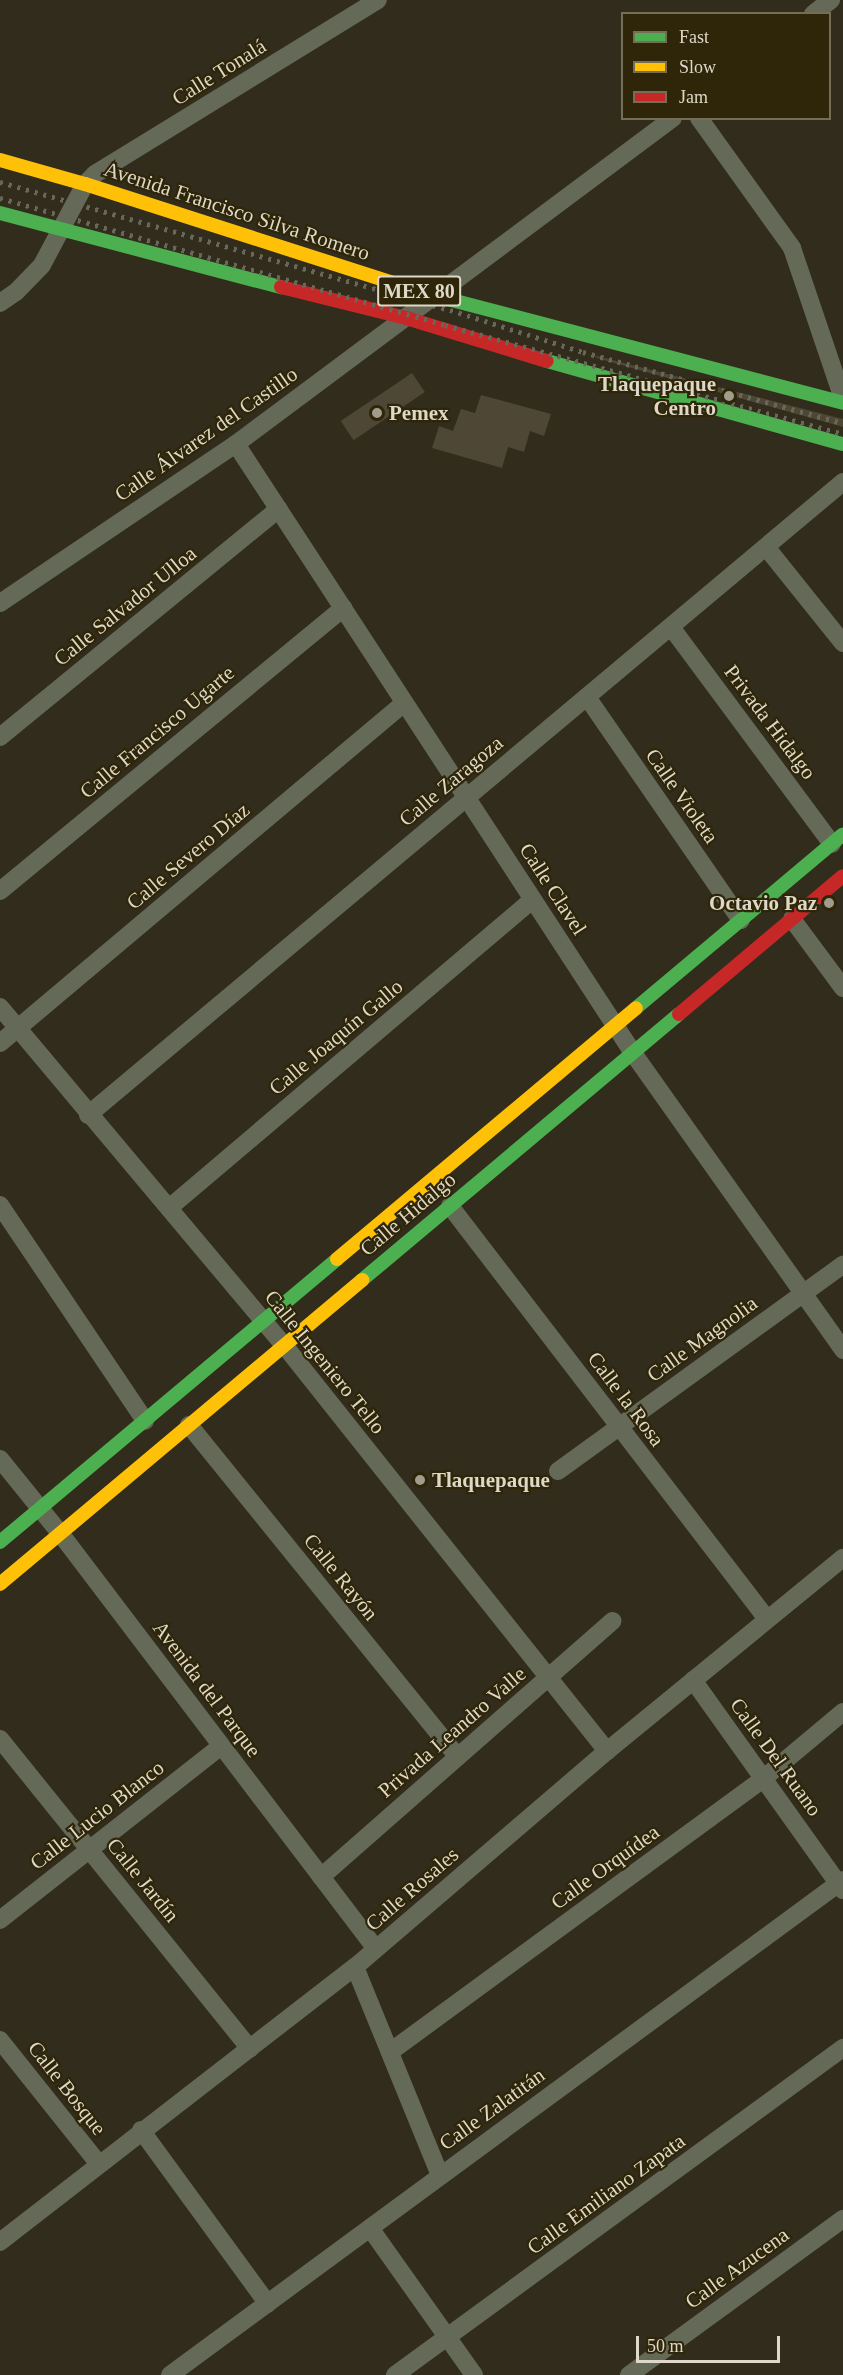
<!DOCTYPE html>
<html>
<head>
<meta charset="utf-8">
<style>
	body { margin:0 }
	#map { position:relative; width:843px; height:2375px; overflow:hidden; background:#312c1b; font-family:"Times New Roman",serif }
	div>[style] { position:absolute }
	.building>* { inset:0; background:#4e4736; transform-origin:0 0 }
	.street>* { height:18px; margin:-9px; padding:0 9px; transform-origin:9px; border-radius:9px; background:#646a57 }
	.fast>* { height:14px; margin:-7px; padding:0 7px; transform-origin:7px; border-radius:7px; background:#4caf50 }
	.slow>* { height:14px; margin:-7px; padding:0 7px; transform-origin:7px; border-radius:7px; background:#ffc107 }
	.jam>* { height:14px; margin:-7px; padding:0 7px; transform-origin:7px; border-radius:7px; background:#c62828 }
	.rail>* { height:4.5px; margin-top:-2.25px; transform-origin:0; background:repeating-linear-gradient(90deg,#676859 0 3px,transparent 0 9px) }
	.dots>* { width:16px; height:16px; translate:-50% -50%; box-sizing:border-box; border:3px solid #2f2609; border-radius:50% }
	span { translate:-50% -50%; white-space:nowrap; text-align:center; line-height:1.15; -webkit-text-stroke:4.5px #2f2609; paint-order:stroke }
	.shield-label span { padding:2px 4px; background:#2f2609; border:2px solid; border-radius:4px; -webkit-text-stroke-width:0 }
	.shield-label { font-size:20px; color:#ddd8c7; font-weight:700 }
	.street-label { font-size:21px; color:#ddd8c7 }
	.poi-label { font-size:21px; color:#ddd8c7; font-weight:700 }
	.right { translate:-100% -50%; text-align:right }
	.left { translate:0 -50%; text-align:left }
	.legend { position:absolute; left:621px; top:12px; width:210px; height:108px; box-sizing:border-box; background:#2f2609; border:2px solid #756d55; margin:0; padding:8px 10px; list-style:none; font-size:18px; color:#ddd8c7 }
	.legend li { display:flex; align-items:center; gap:12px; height:30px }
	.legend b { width:30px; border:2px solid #756d55 }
	.scale { position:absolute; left:636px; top:2336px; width:144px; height:27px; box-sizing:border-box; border:3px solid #ddd8c7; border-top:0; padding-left:8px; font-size:18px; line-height:21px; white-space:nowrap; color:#ddd8c7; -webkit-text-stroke:4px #2f2609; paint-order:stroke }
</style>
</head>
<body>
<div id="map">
	<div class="building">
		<div style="clip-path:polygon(589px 354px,843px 419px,843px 427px,600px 359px)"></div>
		<div style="left:412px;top:373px;width:23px;height:86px;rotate:56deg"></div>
		<div style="clip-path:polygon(481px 395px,551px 414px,544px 436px,530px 431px,524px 452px,508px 447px,502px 468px,432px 448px,439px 426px,453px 431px,461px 409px,475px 413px)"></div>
	</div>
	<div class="street">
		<div style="left:813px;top:14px;width:23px;rotate:-38deg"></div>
		<div style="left:699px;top:118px;width:160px;rotate:54.4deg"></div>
		<div style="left:792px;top:248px;width:159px;rotate:71.3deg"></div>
		<div style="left:0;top:303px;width:19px;rotate:-35deg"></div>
		<div style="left:16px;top:292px;width:37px;rotate:-46deg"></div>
		<div style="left:42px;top:265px;width:92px;rotate:-62deg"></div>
		<div style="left:85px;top:184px;width:14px;rotate:-45deg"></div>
		<div style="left:95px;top:174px;width:332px;rotate:-31.6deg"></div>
		<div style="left:236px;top:444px;width:727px;rotate:56.9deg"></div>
		<div style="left:633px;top:1053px;width:364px;rotate:54.7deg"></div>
		<div style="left:766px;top:547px;width:123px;rotate:51.3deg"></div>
		<div style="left:0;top:603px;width:285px;rotate:-34deg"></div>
		<div style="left:236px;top:444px;width:545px;rotate:-36.72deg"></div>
		<div style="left:671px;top:627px;width:270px;rotate:53.4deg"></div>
		<div style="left:587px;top:697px;width:271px;rotate:55.4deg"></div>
		<div style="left:0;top:737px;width:360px;rotate:-39.3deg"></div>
		<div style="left:0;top:891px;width:445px;rotate:-39.5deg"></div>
		<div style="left:792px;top:919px;width:86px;rotate:53.5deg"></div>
		<div style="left:0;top:1007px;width:441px;rotate:50deg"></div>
		<div style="left:284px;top:1345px;width:519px;rotate:51.5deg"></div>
		<div style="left:0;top:1043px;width:528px;rotate:-40.08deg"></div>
		<div style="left:88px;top:1115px;width:985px;rotate:-39.98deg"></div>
		<div style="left:0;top:1205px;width:260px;rotate:56.1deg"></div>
		<div style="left:450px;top:1206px;width:521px;rotate:52.49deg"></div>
		<div style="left:169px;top:1208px;width:477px;rotate:-40.3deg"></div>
		<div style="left:189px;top:1425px;width:427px;rotate:51deg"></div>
		<div style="left:0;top:1459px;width:95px;rotate:51deg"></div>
		<div style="left:60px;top:1533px;width:522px;rotate:52.78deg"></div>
		<div style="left:558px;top:1471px;width:352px;rotate:-35.9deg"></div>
		<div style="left:693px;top:1680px;width:258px;rotate:54.5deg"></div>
		<div style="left:0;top:1739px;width:398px;rotate:51.1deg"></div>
		<div style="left:321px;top:1877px;width:388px;rotate:-41.3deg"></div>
		<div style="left:0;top:1920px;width:281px;rotate:-38.2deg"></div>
		<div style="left:355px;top:1967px;width:225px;rotate:67.8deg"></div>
		<div style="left:0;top:2040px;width:159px;rotate:51.4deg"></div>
		<div style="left:390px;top:2052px;width:464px;rotate:-36.2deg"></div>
		<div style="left:764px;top:1778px;width:103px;rotate:-39.9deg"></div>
		<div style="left:141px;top:2130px;width:215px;rotate:53.9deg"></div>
		<div style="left:370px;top:2228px;width:180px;rotate:54.7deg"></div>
		<div style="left:0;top:2242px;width:449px;rotate:-37.8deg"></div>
		<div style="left:355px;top:1967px;width:332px;rotate:-40.6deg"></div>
		<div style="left:607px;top:1751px;width:305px;rotate:-39.3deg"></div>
		<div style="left:170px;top:2375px;width:835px;rotate:-36.33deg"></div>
		<div style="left:395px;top:2375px;width:555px;rotate:-36.13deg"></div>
		<div style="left:629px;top:2375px;width:265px;rotate:-36.1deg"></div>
	</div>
	<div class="fast">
		<div style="left:0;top:213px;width:291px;rotate:14.8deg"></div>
		<div style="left:421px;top:292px;width:436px;rotate:14.7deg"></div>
		<div style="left:547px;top:361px;width:307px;rotate:15.7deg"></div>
		<div style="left:636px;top:1008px;width:270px;rotate:-40deg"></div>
		<div style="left:362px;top:1280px;width:414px;rotate:-40deg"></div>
		<div style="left:0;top:1542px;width:440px;rotate:-40deg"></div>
	</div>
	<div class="slow">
		<div style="left:0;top:160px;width:88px;rotate:15.8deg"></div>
		<div style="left:85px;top:184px;width:353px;rotate:17.8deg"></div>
		<div style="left:337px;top:1259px;width:390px;rotate:-40deg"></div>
		<div style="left:0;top:1584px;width:473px;rotate:-40deg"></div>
	</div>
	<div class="jam">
		<div style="left:281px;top:287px;width:129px;rotate:13.9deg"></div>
		<div style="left:406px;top:318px;width:147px;rotate:17deg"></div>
		<div style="left:679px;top:1014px;width:214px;rotate:-40.1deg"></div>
	</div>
	<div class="rail">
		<div style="left:0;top:182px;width:468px;rotate:15.9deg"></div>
		<div style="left:450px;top:310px;width:139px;rotate:17.5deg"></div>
		<div style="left:583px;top:352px;width:270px;rotate:15.3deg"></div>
		<div style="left:0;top:198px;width:463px;rotate:15.9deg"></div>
		<div style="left:445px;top:325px;width:413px;rotate:15.3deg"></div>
	</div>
	<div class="dots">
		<div style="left:729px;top:396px;background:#a19c8b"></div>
		<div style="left:377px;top:413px;background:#a19c8b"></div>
		<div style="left:829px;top:903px;background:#a19c8b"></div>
		<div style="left:420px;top:1480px;background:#a19c8b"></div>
	</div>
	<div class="shield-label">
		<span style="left:419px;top:291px">MEX 80</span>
	</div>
	<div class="street-label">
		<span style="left:219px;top:72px;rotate:-32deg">Calle Tonalá</span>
		<span style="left:237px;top:211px;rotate:18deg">Avenida Francisco Silva Romero</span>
		<span style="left:206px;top:434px;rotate:-35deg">Calle Álvarez del Castillo</span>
		<span style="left:125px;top:606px;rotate:-39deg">Calle Salvador Ulloa</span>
		<span style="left:770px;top:722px;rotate:53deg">Privada Hidalgo</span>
		<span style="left:157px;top:732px;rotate:-40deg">Calle Francisco Ugarte</span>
		<span style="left:451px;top:781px;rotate:-40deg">Calle Zaragoza</span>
		<span style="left:682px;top:796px;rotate:55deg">Calle Violeta</span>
		<span style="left:188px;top:856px;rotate:-40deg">Calle Severo Díaz</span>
		<span style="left:553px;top:889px;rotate:57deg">Calle Clavel</span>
		<span style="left:336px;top:1037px;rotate:-40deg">Calle Joaquín Gallo</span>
		<span style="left:408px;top:1214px;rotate:-40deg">Calle Hidalgo</span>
		<span style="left:702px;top:1339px;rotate:-36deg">Calle Magnolia</span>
		<span style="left:325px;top:1362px;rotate:51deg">Calle Ingeniero Tello</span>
		<span style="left:626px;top:1399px;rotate:53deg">Calle la Rosa</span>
		<span style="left:341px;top:1577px;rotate:51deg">Calle Rayón</span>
		<span style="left:207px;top:1689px;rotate:53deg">Avenida del Parque</span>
		<span style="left:452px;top:1732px;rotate:-41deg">Privada Leandro Valle</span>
		<span style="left:776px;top:1757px;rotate:54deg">Calle Del Ruano</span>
		<span style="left:97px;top:1815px;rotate:-38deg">Calle Lucio Blanco</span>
		<span style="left:605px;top:1867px;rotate:-36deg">Calle Orquídea</span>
		<span style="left:143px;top:1880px;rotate:51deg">Calle Jardín</span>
		<span style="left:412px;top:1889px;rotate:-41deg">Calle Rosales</span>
		<span style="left:67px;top:2088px;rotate:52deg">Calle Bosque</span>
		<span style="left:492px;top:2109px;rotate:-36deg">Calle Zalatitán</span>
		<span style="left:606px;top:2194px;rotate:-36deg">Calle Emiliano Zapata</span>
		<span style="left:737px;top:2268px;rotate:-36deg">Calle Azucena</span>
	</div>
	<div class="poi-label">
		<span class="right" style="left:716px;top:396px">Tlaquepaque<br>Centro</span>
		<span class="left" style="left:389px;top:413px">Pemex</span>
		<span class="right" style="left:817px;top:903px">Octavio Paz</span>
		<span class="left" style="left:432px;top:1480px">Tlaquepaque</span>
	</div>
	<ul class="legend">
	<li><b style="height:8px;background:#4caf50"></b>Fast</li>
	<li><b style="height:8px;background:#ffc107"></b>Slow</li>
	<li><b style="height:8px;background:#c62828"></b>Jam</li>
	</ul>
	<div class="scale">50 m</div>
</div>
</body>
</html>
